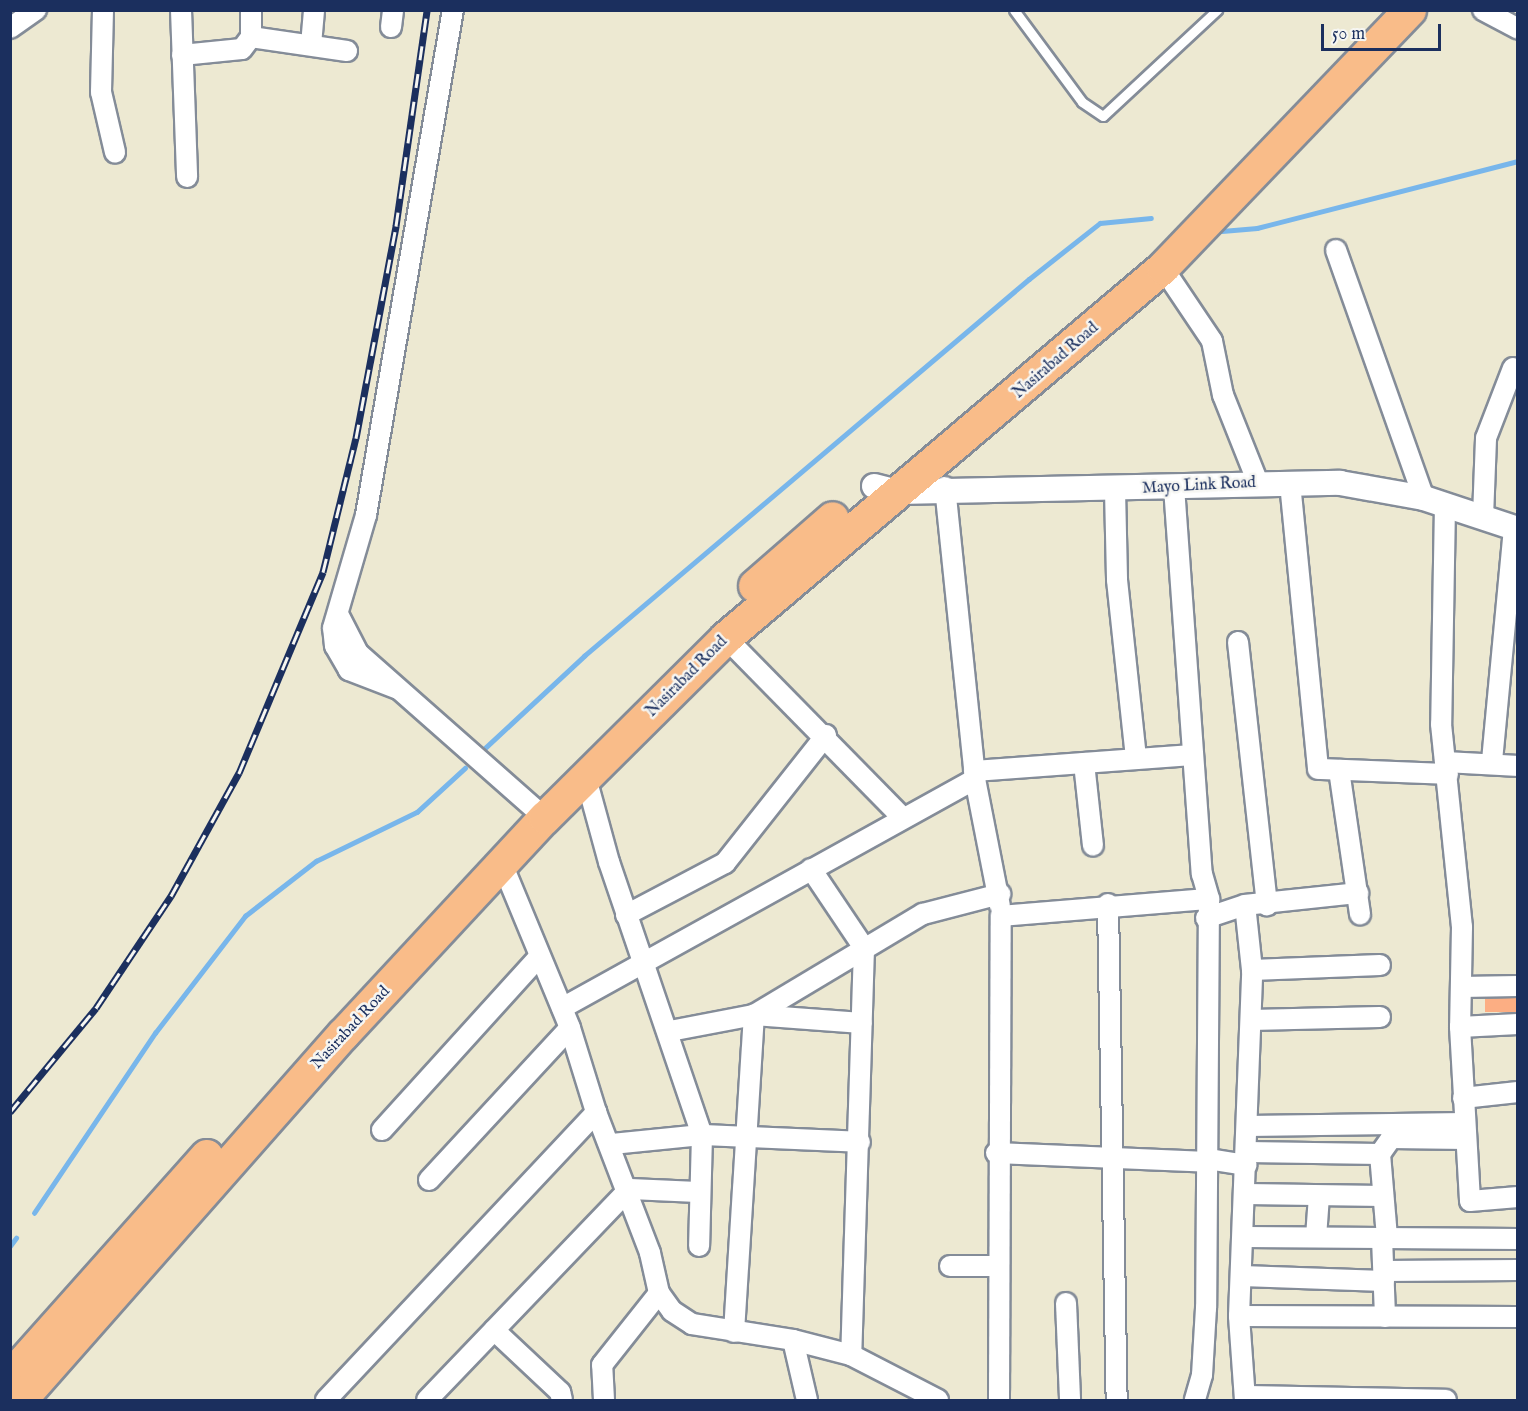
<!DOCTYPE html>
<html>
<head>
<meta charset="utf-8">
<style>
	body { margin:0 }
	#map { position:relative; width:1528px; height:1411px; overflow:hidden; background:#ede9d2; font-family:"IM FELL English",serif }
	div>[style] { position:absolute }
	.stream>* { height:4.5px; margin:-2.25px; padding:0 2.25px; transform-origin:2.25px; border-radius:2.25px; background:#78b6eb }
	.building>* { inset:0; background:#fcae83; transform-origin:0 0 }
	.roads { filter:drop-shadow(2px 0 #848c98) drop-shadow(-2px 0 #848c98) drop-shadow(0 2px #848c98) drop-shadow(0 -2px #848c98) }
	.service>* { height:9px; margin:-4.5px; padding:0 4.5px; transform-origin:4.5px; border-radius:4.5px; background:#fff }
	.minor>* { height:20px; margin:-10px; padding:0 10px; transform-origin:10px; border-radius:10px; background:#fff }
	.tertiary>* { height:24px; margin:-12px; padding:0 12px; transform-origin:12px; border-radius:12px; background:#fff }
	.trunk>* { height:32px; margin:-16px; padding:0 16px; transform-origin:16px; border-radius:16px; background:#f9bc89 }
	.rail>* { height:7px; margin-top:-3.5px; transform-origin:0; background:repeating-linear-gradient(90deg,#f6f6f2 0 14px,#1b2f5e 0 28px); box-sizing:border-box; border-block:2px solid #1b2f5e }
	span { translate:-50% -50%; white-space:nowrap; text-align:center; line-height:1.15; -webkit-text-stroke:5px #f6f6f2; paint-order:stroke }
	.street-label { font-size:16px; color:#1b2f5e }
	.frame { position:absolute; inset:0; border:12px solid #1b2f5e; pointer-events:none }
	.scale { position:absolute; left:1321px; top:24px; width:120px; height:27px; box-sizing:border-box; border:3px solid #1b2f5e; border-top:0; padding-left:8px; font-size:18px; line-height:21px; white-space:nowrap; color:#1b2f5e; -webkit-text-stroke:4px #f6f6f2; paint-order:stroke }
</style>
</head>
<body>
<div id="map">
	<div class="stream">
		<div style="left:1222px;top:231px;width:35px;rotate:-5deg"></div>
		<div style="left:1257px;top:228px;width:269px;rotate:-14.4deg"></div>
		<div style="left:484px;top:749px;width:137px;rotate:-42.9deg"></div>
		<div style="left:584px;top:656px;width:583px;rotate:-40.27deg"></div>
		<div style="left:1029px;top:279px;width:90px;rotate:-38.3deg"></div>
		<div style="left:1100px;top:223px;width:51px;rotate:-5.6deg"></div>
		<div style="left:34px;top:1213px;width:217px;rotate:-56.1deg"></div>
		<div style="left:155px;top:1033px;width:148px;rotate:-52.4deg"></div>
		<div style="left:245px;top:916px;width:90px;rotate:-37.8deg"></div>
		<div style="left:316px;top:861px;width:112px;rotate:-25.9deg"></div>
		<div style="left:417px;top:812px;width:65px;rotate:-42.5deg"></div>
		<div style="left:10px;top:1246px;width:10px;rotate:-53deg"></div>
	</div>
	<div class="building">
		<div style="left:1518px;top:998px;width:14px;height:33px;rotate:90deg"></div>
	</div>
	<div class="roads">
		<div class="service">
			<div style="left:1014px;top:10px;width:114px;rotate:53.5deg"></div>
			<div style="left:1082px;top:102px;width:25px;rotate:34deg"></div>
			<div style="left:1103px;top:116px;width:156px;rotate:-42.9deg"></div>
		</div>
		<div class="minor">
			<div style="left:103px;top:10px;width:82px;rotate:91.4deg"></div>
			<div style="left:101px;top:92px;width:62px;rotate:76.9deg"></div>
			<div style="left:181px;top:10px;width:167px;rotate:87.9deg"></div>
			<div style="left:251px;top:10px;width:27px;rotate:90deg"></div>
			<div style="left:251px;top:37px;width:97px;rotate:8.3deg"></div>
			<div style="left:1483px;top:10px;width:40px;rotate:28deg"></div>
			<div style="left:391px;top:27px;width:17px;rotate:-83deg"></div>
			<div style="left:10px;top:28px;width:32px;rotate:-35deg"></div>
			<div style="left:311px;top:45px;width:35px;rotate:-85deg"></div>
			<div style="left:182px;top:55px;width:60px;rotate:-5.7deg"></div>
			<div style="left:242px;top:49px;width:15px;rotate:-53deg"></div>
			<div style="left:1336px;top:250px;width:263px;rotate:70.5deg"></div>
			<div style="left:1163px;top:268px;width:88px;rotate:56.1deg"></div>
			<div style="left:1212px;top:341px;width:55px;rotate:78.5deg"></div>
			<div style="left:1223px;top:395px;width:95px;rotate:68.3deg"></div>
			<div style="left:1290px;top:483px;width:287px;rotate:84.4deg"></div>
			<div style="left:1318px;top:769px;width:130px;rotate:2.2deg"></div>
			<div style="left:945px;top:487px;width:294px;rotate:84.1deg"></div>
			<div style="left:975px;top:779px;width:129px;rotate:78.9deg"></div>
			<div style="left:1174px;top:487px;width:388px;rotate:85.9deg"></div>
			<div style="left:1202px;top:874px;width:26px;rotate:74deg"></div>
			<div style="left:1209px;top:899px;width:409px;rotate:90.4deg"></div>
			<div style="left:1206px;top:1308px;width:67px;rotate:93.4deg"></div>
			<div style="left:1202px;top:1375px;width:26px;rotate:106deg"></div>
			<div style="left:1115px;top:490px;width:90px;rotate:88.7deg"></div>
			<div style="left:1117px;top:580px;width:180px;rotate:83.9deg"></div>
			<div style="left:1445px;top:505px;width:219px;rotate:91deg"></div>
			<div style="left:1441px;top:724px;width:204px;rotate:84.1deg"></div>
			<div style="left:1462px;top:927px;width:100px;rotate:91.1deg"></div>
			<div style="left:1460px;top:1027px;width:174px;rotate:86.7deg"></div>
			<div style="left:1470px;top:1201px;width:48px;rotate:-4.8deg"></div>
			<div style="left:1483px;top:517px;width:79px;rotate:-87.8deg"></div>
			<div style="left:1486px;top:438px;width:75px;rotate:-68.9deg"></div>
			<div style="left:338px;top:614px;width:44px;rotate:62.9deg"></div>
			<div style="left:358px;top:653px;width:249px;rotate:41.4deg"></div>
			<div style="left:726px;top:638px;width:252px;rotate:45.5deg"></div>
			<div style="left:1238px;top:642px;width:265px;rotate:83.7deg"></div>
			<div style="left:398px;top:689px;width:53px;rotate:-158.8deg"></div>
			<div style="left:349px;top:670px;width:28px;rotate:-120deg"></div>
			<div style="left:335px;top:646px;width:18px;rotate:-96deg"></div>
			<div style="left:333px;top:628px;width:118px;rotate:-73.7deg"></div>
			<div style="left:366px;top:515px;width:512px;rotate:-80.23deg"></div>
			<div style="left:1492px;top:761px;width:234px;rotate:-84.6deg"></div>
			<div style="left:1446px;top:762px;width:72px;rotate:3.2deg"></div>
			<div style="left:1084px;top:763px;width:83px;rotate:83.8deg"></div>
			<div style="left:1339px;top:770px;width:146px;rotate:81.7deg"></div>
			<div style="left:974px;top:771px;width:219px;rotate:-4.2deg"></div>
			<div style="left:586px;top:778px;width:87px;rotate:74.7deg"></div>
			<div style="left:609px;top:862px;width:288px;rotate:71.2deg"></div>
			<div style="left:702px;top:1135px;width:111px;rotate:91.5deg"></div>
			<div style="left:503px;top:866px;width:175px;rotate:67.5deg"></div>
			<div style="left:570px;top:1028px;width:88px;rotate:72.8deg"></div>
			<div style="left:596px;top:1112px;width:151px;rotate:69deg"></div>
			<div style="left:650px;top:1253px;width:41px;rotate:77.3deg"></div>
			<div style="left:659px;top:1293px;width:22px;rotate:54deg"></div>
			<div style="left:672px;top:1311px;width:24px;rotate:33deg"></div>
			<div style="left:692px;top:1324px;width:102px;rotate:9deg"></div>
			<div style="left:793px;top:1340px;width:60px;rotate:14.5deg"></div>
			<div style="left:851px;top:1355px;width:98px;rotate:27.3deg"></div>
			<div style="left:811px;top:869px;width:95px;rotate:56.1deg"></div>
			<div style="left:864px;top:948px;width:407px;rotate:91.8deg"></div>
			<div style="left:1108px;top:904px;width:496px;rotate:89deg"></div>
			<div style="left:626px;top:915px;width:112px;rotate:-27.7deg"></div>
			<div style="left:725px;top:863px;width:163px;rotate:-51.7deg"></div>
			<div style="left:1206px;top:918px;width:41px;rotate:-18.4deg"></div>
			<div style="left:1252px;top:970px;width:128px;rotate:-2.2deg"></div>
			<div style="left:1461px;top:987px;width:57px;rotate:-1deg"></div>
			<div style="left:562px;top:1008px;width:472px;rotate:-29deg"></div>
			<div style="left:1251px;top:1020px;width:129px;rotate:-1.3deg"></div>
			<div style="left:1460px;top:1027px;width:58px;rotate:-3deg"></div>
			<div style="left:670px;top:1031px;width:86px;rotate:-10.8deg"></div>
			<div style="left:754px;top:1015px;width:108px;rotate:4.2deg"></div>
			<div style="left:1463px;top:1098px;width:55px;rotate:-6.2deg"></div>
			<div style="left:1248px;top:1126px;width:217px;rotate:-0.8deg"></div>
			<div style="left:382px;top:1130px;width:234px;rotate:-47.8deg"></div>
			<div style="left:612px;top:1144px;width:90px;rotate:-5.7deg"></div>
			<div style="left:702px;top:1135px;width:158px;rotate:2.5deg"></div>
			<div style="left:1247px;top:1152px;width:133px;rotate:0.9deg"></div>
			<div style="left:1380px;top:1154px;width:19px;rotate:-55deg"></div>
			<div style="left:1391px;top:1138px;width:75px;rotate:0.8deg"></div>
			<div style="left:996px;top:1153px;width:212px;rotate:2.4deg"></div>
			<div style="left:1380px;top:1154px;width:84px;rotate:85.2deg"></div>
			<div style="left:1208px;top:1159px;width:39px;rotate:9deg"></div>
			<div style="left:429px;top:1180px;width:207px;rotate:-47.2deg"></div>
			<div style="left:1246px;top:1194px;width:137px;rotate:0.8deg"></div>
			<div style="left:1245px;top:1237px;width:273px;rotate:0.4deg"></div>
			<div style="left:1316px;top:1237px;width:41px;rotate:-85.8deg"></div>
			<div style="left:1382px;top:1238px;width:79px;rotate:87.8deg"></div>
			<div style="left:950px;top:1266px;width:46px"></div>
			<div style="left:1384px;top:1271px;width:134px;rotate:-0.4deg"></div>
			<div style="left:1242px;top:1276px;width:142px;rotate:2deg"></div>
			<div style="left:1066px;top:1303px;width:97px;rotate:87.6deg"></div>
			<div style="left:1239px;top:1316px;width:279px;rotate:0.2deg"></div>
			<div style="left:494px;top:1330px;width:91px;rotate:43.2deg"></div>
			<div style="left:560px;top:1392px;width:8px;rotate:76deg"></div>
			<div style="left:734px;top:1332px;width:318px;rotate:-86.4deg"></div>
			<div style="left:754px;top:1015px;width:197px;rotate:-30.9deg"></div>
			<div style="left:923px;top:914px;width:80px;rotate:-14.6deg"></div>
			<div style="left:793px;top:1340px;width:62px;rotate:76.9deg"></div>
			<div style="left:1245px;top:1396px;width:201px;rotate:1.1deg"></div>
			<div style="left:326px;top:1400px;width:395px;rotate:-46.8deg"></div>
			<div style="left:427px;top:1400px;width:292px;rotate:-46.2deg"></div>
			<div style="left:629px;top:1189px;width:70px;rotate:2.5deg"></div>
			<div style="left:604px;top:1400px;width:35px;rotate:-93deg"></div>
			<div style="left:602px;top:1365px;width:92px;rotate:-51.6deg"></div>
			<div style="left:999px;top:1400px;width:484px;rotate:-89.8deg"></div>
			<div style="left:1001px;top:916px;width:209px;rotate:-4.7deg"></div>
			<div style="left:1245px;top:1400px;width:84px;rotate:-94.1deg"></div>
			<div style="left:1239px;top:1316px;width:346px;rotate:-87.8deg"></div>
			<div style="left:1252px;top:970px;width:65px;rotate:-96.1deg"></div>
			<div style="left:1245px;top:905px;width:114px;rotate:-6.1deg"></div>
		</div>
		<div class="tertiary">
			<div style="left:874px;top:486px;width:25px;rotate:14deg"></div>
			<div style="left:898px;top:492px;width:442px;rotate:-1.2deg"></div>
			<div style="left:1340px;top:483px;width:85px;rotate:10.1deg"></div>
			<div style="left:1424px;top:498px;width:99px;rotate:18.3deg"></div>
		</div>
		<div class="trunk">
			<div style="left:755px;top:586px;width:103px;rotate:-41.1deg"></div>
			<div style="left:10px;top:1377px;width:296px;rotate:-48.3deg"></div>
			<div style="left:21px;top:1400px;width:488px;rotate:-48.6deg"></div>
			<div style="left:344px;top:1034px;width:295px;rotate:-47.1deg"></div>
			<div style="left:545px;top:818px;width:255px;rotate:-44.8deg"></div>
			<div style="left:726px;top:638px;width:573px;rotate:-40.25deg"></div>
			<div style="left:1163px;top:268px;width:357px;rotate:-46.2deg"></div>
		</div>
	</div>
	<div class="rail">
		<div style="left:10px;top:1112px;width:135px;rotate:-50.4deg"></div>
		<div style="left:96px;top:1008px;width:135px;rotate:-56.2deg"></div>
		<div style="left:171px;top:896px;width:141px;rotate:-61.1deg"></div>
		<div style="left:239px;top:773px;width:218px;rotate:-67.3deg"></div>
		<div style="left:323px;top:572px;width:138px;rotate:-76.2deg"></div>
		<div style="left:356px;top:438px;width:216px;rotate:-79.3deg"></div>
		<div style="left:396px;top:226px;width:218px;rotate:-81.8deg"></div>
	</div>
	<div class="street-label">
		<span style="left:1056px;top:361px;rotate:-41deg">Nasirabad Road</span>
		<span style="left:1199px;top:486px;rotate:-3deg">Mayo Link Road</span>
		<span style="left:687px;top:677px;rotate:-45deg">Nasirabad Road</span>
		<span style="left:351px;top:1028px;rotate:-47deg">Nasirabad Road</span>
	</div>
	<div class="frame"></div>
	<div class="scale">50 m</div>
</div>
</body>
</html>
